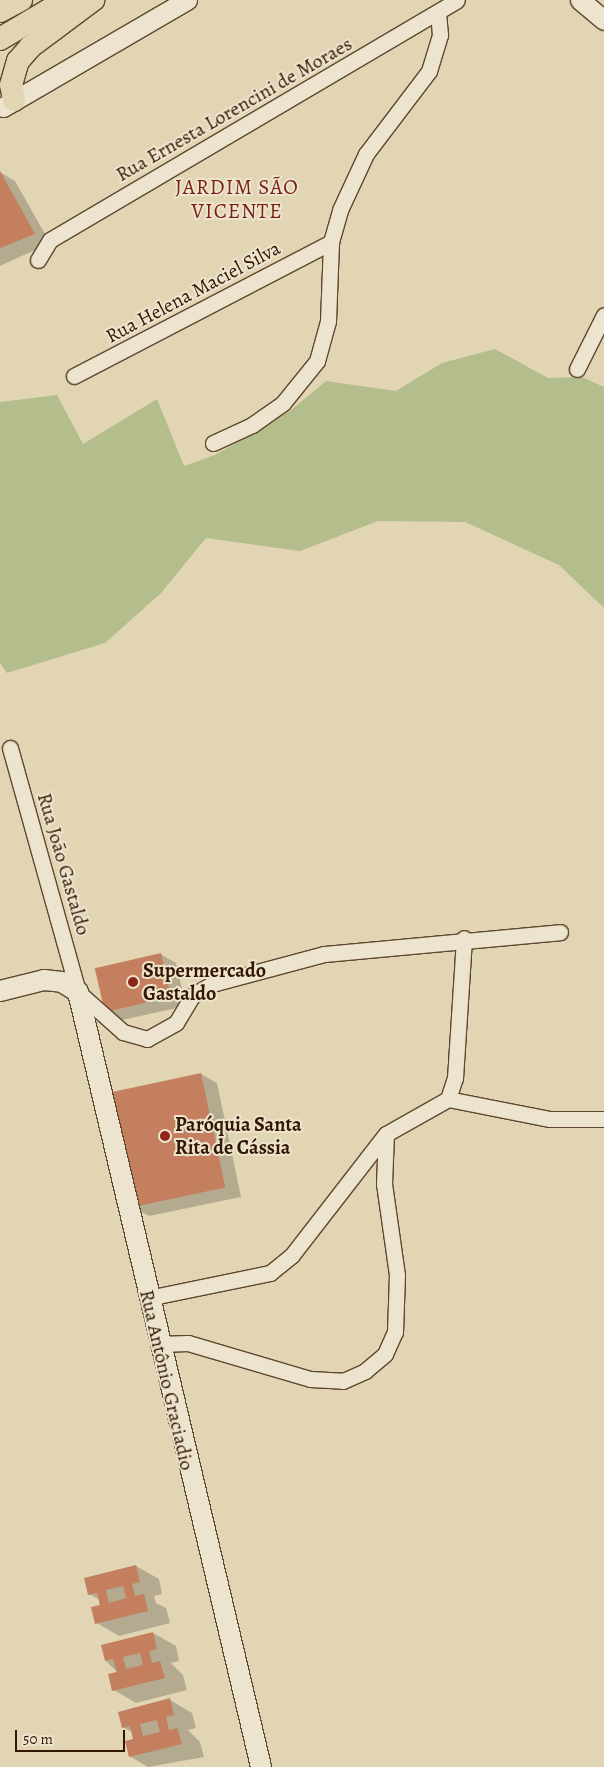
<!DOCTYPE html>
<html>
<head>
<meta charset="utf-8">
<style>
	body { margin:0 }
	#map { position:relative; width:604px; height:1767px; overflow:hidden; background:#e1d5b4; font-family:Alegreya,serif }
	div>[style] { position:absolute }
	.green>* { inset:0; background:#b4bd8c }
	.shadow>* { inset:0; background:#0003 }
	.building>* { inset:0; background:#c4805e; transform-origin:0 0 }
	.roads { filter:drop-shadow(1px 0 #5f462e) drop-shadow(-1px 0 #5f462e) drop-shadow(0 1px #5f462e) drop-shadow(0 -1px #5f462e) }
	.minor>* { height:15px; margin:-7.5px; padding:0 7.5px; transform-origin:7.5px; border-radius:7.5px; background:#ece4ce }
	.tertiary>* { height:19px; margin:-9.5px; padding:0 9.5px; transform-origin:9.5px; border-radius:9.5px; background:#ece4ce }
	.secondary>* { height:20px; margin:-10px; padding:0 10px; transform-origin:10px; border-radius:10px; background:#ece4ce }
	.primary>* { height:22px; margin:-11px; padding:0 11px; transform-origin:11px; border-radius:11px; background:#e1d5b4 }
	.dots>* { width:14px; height:14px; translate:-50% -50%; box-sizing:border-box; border:2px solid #ece4ce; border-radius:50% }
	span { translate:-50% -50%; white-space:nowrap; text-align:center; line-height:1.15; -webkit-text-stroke:4px #ece4ce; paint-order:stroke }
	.street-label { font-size:20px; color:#341701 }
	.poi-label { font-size:20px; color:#341701; font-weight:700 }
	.left { translate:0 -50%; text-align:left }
	.neighbourhood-label { font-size:21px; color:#7a1f14; letter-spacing:1px }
	.scale { position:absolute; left:15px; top:1730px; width:110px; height:22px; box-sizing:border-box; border:2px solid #341701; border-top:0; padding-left:6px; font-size:15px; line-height:18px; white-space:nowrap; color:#341701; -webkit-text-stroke:4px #ece4ce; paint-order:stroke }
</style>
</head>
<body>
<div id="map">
	<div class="green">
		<div style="clip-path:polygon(495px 349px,548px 378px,582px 377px,604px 387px,604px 608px,559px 565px,465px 522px,378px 521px,300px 551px,206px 538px,161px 593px,105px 643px,7px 673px,0 663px,0 402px,57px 395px,83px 444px,157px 399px,184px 466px,215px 455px,290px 411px,326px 381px,396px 391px,442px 363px)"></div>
	</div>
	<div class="shadow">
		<div style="clip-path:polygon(0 172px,15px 181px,50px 243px,0 266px)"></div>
		<div style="clip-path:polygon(160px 954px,176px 963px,186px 1006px,122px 1020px,106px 1011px)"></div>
		<div style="clip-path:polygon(201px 1074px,217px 1083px,241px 1197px,149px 1216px,133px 1207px)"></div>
		<div style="clip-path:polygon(136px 1566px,159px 1579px,162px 1594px,154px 1596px,156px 1603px,166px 1608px,170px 1623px,119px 1636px,97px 1623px,100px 1600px,89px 1594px)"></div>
		<div style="clip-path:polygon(153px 1633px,176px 1646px,179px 1661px,171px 1663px,183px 1675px,187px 1690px,136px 1703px,114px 1690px,118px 1673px,106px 1661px,102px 1646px)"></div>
		<div style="clip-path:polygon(170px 1700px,192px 1713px,196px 1728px,188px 1730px,200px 1742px,204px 1757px,148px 1767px,131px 1757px,127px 1742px,135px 1739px,133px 1733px,123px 1727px)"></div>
	</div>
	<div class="building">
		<div style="clip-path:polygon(0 171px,35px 234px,0 248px)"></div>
		<div style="left:161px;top:953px;width:45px;height:68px;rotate:77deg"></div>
		<div style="left:201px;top:1073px;width:117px;height:98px;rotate:78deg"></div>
		<div style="clip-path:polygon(evenodd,136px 1565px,140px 1582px,132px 1584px,135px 1596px,144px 1594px,148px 1611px,95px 1624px,91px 1607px,100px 1605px,97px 1593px,88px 1595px,84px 1578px,136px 1565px,123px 1586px,126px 1598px,109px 1603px,106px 1590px,123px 1586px)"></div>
		<div style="clip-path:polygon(evenodd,153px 1632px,157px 1649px,149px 1651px,152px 1663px,160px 1661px,165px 1678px,112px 1691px,108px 1674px,117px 1672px,113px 1659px,105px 1661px,101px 1645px,153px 1632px,140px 1653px,143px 1665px,126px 1669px,123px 1657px,140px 1653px)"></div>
		<div style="clip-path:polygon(evenodd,170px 1698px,174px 1715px,166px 1717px,169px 1730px,177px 1728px,182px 1744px,129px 1757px,125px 1741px,133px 1739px,130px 1726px,122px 1728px,118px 1712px,170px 1698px,157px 1720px,160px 1732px,143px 1736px,140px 1724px,157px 1720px)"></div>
	</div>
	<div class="roads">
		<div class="minor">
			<div style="left:38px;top:260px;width:23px;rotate:-59deg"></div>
			<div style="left:50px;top:240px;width:472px;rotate:-30.5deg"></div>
			<div style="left:577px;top:369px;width:60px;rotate:-63.4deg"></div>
			<div style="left:74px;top:376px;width:290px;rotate:-27.5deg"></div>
			<div style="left:213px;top:443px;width:43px;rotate:-24.8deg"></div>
			<div style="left:252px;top:425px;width:38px;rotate:-35deg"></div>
			<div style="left:283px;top:403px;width:54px;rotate:-51deg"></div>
			<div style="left:317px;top:361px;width:41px;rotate:-74.6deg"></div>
			<div style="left:328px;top:321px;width:79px;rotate:-87.8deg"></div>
			<div style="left:331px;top:242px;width:33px;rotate:-74deg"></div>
			<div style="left:340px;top:210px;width:62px;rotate:-65.1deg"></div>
			<div style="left:366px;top:154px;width:104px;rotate:-52.8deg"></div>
			<div style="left:429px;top:71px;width:38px;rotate:-73deg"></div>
			<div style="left:440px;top:35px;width:23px;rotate:-95deg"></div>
			<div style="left:10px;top:748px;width:253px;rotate:74.4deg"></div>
			<div style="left:78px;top:992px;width:60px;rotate:41.6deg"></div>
			<div style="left:123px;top:1032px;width:25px;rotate:16deg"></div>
			<div style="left:147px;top:1039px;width:33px;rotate:-29deg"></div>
			<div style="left:176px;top:1023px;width:33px;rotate:-59deg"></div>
			<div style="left:193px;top:995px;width:22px;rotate:-30deg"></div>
			<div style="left:212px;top:984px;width:116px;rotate:-15deg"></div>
			<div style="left:324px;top:954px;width:237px;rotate:-5.3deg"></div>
			<div style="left:448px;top:1099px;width:104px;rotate:11.1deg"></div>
			<div style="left:550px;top:1119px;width:54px"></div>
			<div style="left:148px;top:1298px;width:125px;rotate:-11.6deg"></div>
			<div style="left:270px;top:1273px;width:28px;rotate:-39deg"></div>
			<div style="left:292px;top:1255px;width:153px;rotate:-52.2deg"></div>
			<div style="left:159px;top:1344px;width:29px;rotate:-2deg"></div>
			<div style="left:188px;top:1343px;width:127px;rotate:16.4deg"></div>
			<div style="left:310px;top:1379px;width:33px;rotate:3deg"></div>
			<div style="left:343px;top:1381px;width:24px;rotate:-24deg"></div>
			<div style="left:365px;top:1371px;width:26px;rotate:-40deg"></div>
			<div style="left:385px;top:1354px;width:24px;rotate:-66deg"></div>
			<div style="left:395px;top:1332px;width:57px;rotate:-88deg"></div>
			<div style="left:397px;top:1275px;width:92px;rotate:-98.1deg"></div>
			<div style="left:384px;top:1184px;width:50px;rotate:-87.7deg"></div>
			<div style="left:386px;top:1134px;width:71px;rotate:-29.4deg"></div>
			<div style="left:448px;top:1099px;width:22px;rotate:-72deg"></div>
			<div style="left:455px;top:1078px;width:140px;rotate:-86.3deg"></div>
		</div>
		<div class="tertiary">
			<div style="left:580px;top:0;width:31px;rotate:40deg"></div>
			<div style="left:3px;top:107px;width:213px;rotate:-30.2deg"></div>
		</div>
		<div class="secondary">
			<div style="left:0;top:991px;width:45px;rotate:-14deg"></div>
			<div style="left:44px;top:980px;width:18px;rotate:6deg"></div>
			<div style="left:62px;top:982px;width:19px;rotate:32deg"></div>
			<div style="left:78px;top:992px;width:796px;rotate:76.71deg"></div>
		</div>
		<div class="primary">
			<div style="left:0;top:11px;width:24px;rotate:-28deg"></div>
			<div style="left:0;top:39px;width:77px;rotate:-30.6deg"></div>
			<div style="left:14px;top:100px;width:15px;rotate:-101deg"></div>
			<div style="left:11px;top:85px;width:25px;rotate:-74deg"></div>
			<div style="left:18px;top:61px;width:18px;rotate:-49deg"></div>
			<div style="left:30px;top:47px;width:79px;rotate:-36.7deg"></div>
		</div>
	</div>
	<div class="dots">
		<div style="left:133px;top:982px;background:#8f2418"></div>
		<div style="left:165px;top:1136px;background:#8f2418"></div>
	</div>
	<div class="street-label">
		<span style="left:234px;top:109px;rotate:-30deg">Rua Ernesta Lorencini de Moraes</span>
		<span style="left:193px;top:292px;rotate:-28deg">Rua Helena Maciel Silva</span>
		<span style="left:64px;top:864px;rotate:74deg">Rua João Gastaldo</span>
		<span style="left:167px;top:1380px;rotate:77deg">Rua Antônio Graciadio</span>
	</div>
	<div class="poi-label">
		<span class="left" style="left:143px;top:982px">Supermercado<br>Gastaldo</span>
		<span class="left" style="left:175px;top:1136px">Paróquia Santa<br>Rita de Cássia</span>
	</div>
	<div class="neighbourhood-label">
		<span style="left:237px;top:199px">JARDIM SÃO<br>VICENTE</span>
	</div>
	<div class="scale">50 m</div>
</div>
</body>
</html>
